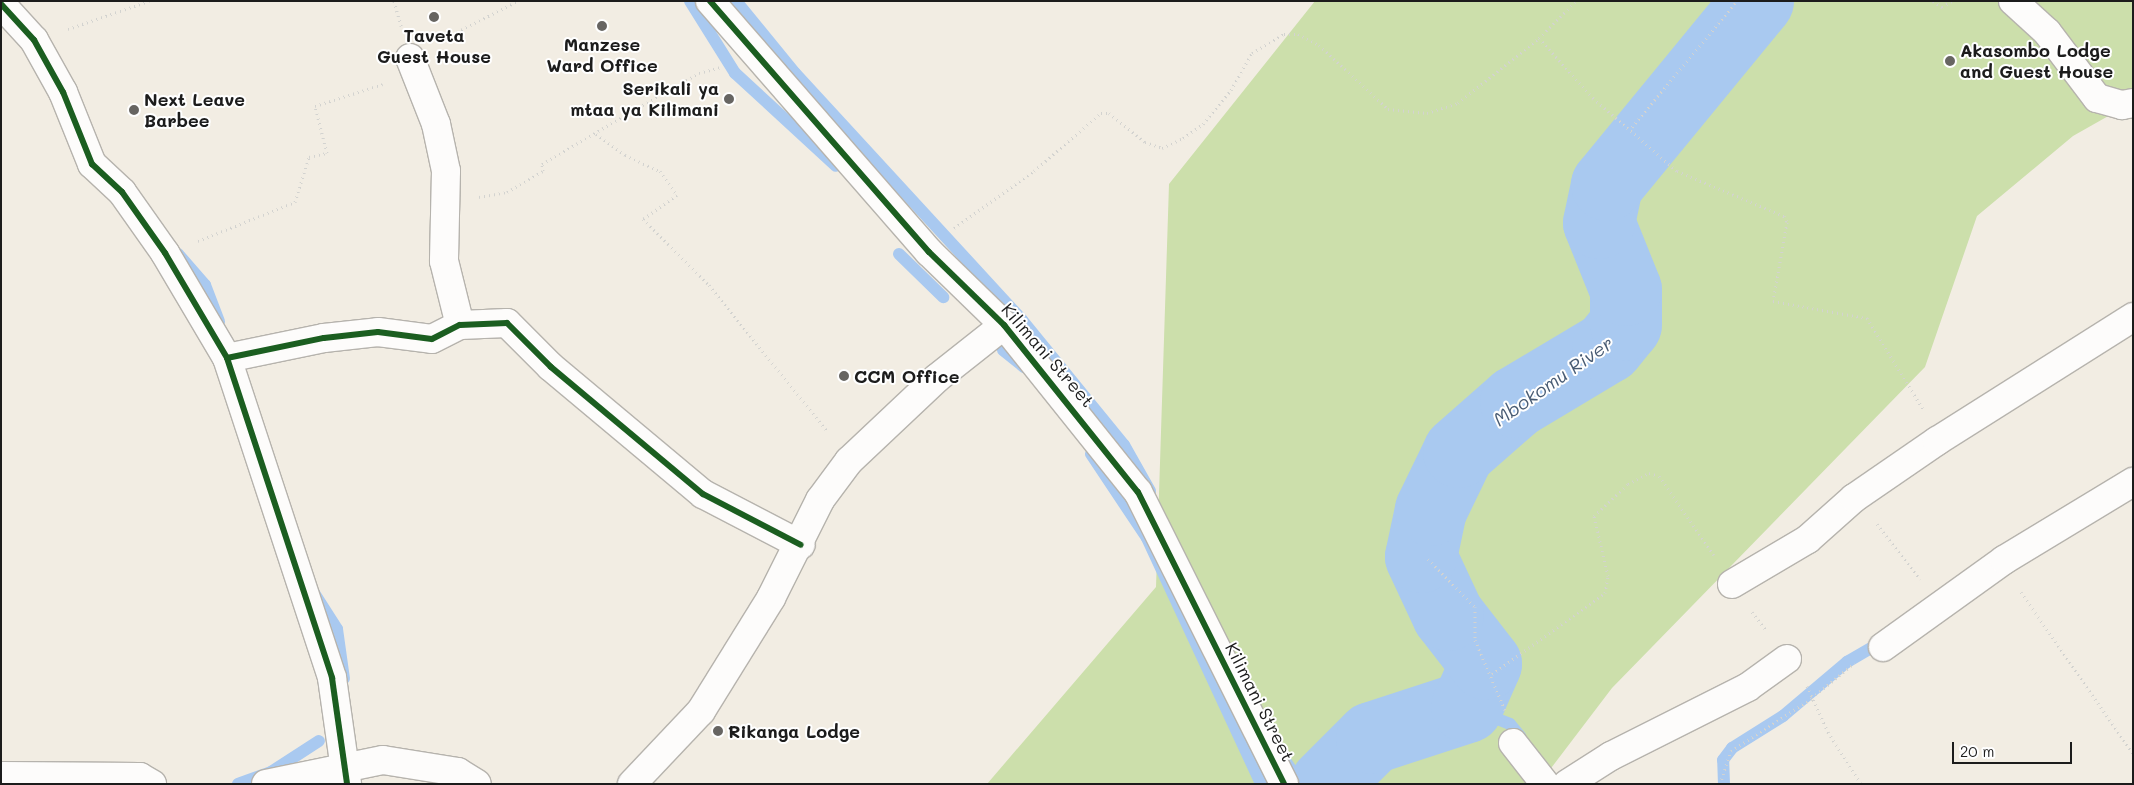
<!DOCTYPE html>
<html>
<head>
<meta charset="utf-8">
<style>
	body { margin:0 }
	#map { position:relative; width:2134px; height:785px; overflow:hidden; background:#f2ede3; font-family:Mali,sans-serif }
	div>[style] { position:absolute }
	.green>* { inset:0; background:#ccdfab }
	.stream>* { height:12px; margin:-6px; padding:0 6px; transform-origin:6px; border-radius:6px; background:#a9c9f0 }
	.river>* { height:72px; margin:-36px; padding:0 36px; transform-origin:36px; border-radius:36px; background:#a9c9f0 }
	.path>* { height:3px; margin-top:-1.5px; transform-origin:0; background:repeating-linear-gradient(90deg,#d3d3d0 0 1px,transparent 0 5px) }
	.roads { filter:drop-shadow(1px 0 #b6b3ad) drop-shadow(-1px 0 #b6b3ad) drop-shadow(0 1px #b6b3ad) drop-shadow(0 -1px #b6b3ad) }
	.minor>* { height:28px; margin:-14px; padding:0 14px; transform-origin:14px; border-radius:14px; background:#fdfcfb }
	.cycleway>* { height:6px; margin:-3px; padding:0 3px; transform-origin:3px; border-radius:3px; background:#1b5e20 }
	.dots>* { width:14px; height:14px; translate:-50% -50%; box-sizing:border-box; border:2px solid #fff; border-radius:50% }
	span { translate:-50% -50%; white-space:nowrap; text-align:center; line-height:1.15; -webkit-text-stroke:4px #fff; paint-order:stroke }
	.poi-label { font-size:18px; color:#1c1c1c; font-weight:700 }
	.left { translate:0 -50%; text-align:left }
	.right { translate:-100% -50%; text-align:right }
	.street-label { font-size:18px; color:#1c1c1c }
	.water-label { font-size:19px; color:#485b73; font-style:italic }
	.frame { position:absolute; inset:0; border:2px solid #1c1c1c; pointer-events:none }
	.scale { position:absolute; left:1952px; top:742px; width:120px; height:22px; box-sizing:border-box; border:2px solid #1c1c1c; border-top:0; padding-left:6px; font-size:15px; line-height:18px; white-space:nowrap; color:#1c1c1c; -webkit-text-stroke:4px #fff; paint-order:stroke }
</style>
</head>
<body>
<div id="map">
	<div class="green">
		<div style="clip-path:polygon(1315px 1px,2133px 1px,2133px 102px,2073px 136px,1977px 216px,1925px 367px,1612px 688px,1539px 784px,987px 784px,1156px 587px,1169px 184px)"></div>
	</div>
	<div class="stream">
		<div style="left:690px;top:1px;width:85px;rotate:58deg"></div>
		<div style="left:735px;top:73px;width:137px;rotate:42.6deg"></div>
		<div style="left:736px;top:1px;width:93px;rotate:50.7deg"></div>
		<div style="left:795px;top:73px;width:335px;rotate:47.4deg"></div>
		<div style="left:1022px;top:320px;width:161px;rotate:50.8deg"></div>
		<div style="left:1124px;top:445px;width:53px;rotate:60.5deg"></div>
		<div style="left:178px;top:254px;width:41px;rotate:48.9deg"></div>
		<div style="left:205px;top:285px;width:39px;rotate:69deg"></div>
		<div style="left:899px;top:254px;width:62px;rotate:44.3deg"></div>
		<div style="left:1003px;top:350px;width:27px;rotate:39deg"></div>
		<div style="left:1091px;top:454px;width:101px;rotate:56.3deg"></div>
		<div style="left:1147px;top:538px;width:271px;rotate:65.1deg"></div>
		<div style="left:314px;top:593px;width:43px;rotate:57.4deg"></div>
		<div style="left:337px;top:629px;width:50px;rotate:82deg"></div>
		<div style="left:1467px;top:707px;width:46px;rotate:21.6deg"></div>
		<div style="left:1510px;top:724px;width:16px;rotate:50deg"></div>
		<div style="left:1282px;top:756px;width:34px;rotate:56deg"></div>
		<div style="left:238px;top:784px;width:35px;rotate:-20deg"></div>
		<div style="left:271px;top:772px;width:57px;rotate:-32.9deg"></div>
		<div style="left:1724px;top:784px;width:24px;rotate:-92deg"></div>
		<div style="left:1723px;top:760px;width:15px;rotate:-53deg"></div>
		<div style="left:1732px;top:748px;width:60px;rotate:-32.1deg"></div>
		<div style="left:1783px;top:716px;width:84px;rotate:-40.2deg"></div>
		<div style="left:1847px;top:662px;width:42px;rotate:-30.3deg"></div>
	</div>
	<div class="river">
		<div style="left:1326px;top:784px;width:65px;rotate:-45deg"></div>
		<div style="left:1372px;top:738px;width:100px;rotate:-18.1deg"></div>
		<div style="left:1467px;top:707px;width:47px;rotate:-66.2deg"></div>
		<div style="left:1486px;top:664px;width:62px;rotate:-127.8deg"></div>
		<div style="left:1448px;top:615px;width:64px;rotate:-115deg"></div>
		<div style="left:1421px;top:557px;width:48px;rotate:-78deg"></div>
		<div style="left:1431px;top:510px;width:64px;rotate:-64.2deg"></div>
		<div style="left:1459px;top:452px;width:76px;rotate:-41.3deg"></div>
		<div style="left:1516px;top:402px;width:107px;rotate:-30.9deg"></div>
		<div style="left:1608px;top:347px;width:28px;rotate:-51deg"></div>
		<div style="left:1626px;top:325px;width:35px;rotate:-90deg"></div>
		<div style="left:1626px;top:290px;width:72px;rotate:-111.9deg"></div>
		<div style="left:1599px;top:223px;width:39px;rotate:-78deg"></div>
		<div style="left:1607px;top:185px;width:238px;rotate:-50.6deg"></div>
	</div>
	<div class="path">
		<div style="left:394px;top:1px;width:26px;rotate:74deg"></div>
		<div style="left:1933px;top:1px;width:11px;rotate:34deg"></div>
		<div style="left:1942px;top:7px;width:12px;rotate:-31deg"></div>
		<div style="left:68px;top:29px;width:86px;rotate:-19.1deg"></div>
		<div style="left:1539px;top:38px;width:52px;rotate:-45deg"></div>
		<div style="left:439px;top:41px;width:89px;rotate:-26.9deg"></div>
		<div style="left:1632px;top:127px;width:164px;rotate:-50.2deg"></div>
		<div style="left:596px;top:134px;width:36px;rotate:36deg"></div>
		<div style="left:625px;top:155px;width:38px;rotate:25deg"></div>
		<div style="left:660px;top:171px;width:29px;rotate:55deg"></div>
		<div style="left:677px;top:195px;width:42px;rotate:144.8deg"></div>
		<div style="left:643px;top:219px;width:93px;rotate:45deg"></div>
		<div style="left:709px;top:285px;width:189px;rotate:51deg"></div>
		<div style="left:479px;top:197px;width:28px;rotate:-10deg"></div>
		<div style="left:507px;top:192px;width:42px;rotate:-30.3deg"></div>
		<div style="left:543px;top:171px;width:7px;rotate:-98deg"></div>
		<div style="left:542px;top:164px;width:107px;rotate:-30.4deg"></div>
		<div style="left:634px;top:110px;width:75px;rotate:-29.6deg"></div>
		<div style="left:699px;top:73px;width:23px;rotate:-15deg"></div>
		<div style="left:954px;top:228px;width:98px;rotate:-35.5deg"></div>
		<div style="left:1034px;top:171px;width:89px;rotate:-40.9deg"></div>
		<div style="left:1101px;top:113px;width:8px"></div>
		<div style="left:1109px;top:113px;width:46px;rotate:38.9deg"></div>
		<div style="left:1145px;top:142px;width:18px;rotate:19deg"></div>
		<div style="left:1162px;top:148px;width:23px;rotate:-25deg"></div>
		<div style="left:1183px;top:138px;width:24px;rotate:-35deg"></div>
		<div style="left:1203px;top:124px;width:44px;rotate:-50.5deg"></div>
		<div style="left:1231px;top:90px;width:43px;rotate:-60.4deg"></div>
		<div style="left:1252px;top:53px;width:37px;rotate:-31deg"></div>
		<div style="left:1284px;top:34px;width:14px"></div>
		<div style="left:1298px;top:34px;width:24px;rotate:28deg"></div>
		<div style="left:1319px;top:45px;width:94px;rotate:42.8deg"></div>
		<div style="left:1388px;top:109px;width:39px;rotate:6deg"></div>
		<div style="left:1427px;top:113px;width:33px;rotate:-18deg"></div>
		<div style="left:1458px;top:103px;width:104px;rotate:-38.7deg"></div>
		<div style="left:1539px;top:38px;width:81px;rotate:48deg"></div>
		<div style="left:1593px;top:98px;width:111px;rotate:41deg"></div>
		<div style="left:1677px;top:171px;width:116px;rotate:22.8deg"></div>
		<div style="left:1784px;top:216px;width:7px;rotate:63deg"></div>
		<div style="left:1787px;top:222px;width:80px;rotate:100deg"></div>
		<div style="left:1773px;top:301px;width:96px;rotate:10.3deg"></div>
		<div style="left:1867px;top:318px;width:107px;rotate:58.4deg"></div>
		<div style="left:198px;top:241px;width:105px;rotate:-21.9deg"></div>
		<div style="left:295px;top:202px;width:47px;rotate:-72.7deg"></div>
		<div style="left:309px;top:157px;width:18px;rotate:-13deg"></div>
		<div style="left:327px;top:153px;width:49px;rotate:-104.3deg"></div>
		<div style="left:315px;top:106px;width:71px;rotate:-17.9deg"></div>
		<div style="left:1877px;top:524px;width:70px;rotate:52deg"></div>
		<div style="left:1428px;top:559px;width:67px;rotate:45.6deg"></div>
		<div style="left:1475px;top:607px;width:33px;rotate:90deg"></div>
		<div style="left:1475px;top:640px;width:76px;rotate:66.8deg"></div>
		<div style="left:2021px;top:592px;width:197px;rotate:55.3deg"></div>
		<div style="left:1752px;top:612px;width:24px;rotate:52deg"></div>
		<div style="left:1492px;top:674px;width:139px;rotate:-35.6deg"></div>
		<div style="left:1605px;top:593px;width:17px;rotate:-80deg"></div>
		<div style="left:1608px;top:576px;width:62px;rotate:-103.1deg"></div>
		<div style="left:1594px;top:516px;width:47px;rotate:-43.3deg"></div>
		<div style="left:1628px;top:484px;width:24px;rotate:-28deg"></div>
		<div style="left:1649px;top:473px;width:10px;rotate:17deg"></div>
		<div style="left:1659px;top:476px;width:96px;rotate:55.2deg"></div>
		<div style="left:1807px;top:686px;width:51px;rotate:65.5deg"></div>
		<div style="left:1828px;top:732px;width:62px;rotate:57.6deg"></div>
		<div style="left:1720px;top:784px;width:35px;rotate:-72deg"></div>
		<div style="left:1731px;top:751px;width:97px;rotate:-33.2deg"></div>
		<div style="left:1812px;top:698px;width:55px;rotate:-39.8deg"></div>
	</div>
	<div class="roads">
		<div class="minor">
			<div style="left:710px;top:1px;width:333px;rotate:48.9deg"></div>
			<div style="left:929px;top:252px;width:105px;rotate:44.2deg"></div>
			<div style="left:1004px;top:325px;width:214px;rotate:51.3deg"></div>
			<div style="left:1138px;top:492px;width:326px;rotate:63.4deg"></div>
			<div style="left:2013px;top:1px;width:46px;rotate:42.4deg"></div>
			<div style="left:2047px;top:32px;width:83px;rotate:52.9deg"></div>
			<div style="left:2097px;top:98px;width:26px;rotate:16deg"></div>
			<div style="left:2122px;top:105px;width:11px;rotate:-10deg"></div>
			<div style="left:1px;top:4px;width:49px;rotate:47.5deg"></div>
			<div style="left:34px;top:40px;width:60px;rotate:60.9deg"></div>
			<div style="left:63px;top:92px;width:78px;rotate:68.1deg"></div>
			<div style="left:92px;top:164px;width:41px;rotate:43deg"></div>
			<div style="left:122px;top:192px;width:75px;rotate:54.8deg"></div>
			<div style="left:165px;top:253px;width:122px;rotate:59.4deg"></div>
			<div style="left:227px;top:358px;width:337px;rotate:71.8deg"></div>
			<div style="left:332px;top:678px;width:107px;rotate:81.9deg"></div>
			<div style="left:410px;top:58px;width:71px;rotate:68.5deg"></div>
			<div style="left:436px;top:124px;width:48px;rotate:78deg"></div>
			<div style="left:446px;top:171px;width:90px;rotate:91.3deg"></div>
			<div style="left:444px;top:261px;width:66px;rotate:76deg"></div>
			<div style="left:227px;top:358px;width:99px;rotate:-11.7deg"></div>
			<div style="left:324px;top:338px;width:54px;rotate:-6.3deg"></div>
			<div style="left:378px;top:332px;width:54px;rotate:7.4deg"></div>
			<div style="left:432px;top:339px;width:31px;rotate:-27deg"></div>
			<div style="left:460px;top:325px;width:47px;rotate:-2.4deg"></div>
			<div style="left:507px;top:323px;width:62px;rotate:45deg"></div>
			<div style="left:551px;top:367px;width:198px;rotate:39.9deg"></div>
			<div style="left:703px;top:494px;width:110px;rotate:27.5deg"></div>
			<div style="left:1732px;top:584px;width:88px;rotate:-30.6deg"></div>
			<div style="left:1808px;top:539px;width:62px;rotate:-41.7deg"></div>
			<div style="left:1854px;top:498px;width:101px;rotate:-34.5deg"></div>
			<div style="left:1937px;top:441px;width:232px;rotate:-32.3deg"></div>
			<div style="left:1883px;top:647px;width:149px;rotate:-35.7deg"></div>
			<div style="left:2004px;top:560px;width:151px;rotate:-31.2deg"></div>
			<div style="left:1513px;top:743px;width:52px;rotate:52deg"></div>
			<div style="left:1px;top:776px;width:139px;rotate:0.4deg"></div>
			<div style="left:140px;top:777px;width:14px;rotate:30deg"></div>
			<div style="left:266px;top:784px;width:119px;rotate:-11.6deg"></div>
			<div style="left:383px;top:760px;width:76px;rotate:9.1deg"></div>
			<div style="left:458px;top:772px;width:22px;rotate:32deg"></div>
			<div style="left:632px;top:784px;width:100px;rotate:-46.6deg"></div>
			<div style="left:701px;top:711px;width:133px;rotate:-58.2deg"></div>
			<div style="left:771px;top:598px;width:110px;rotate:-63.4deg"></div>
			<div style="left:820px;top:500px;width:49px;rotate:-53.4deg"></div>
			<div style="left:849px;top:461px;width:121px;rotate:-43.3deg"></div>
			<div style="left:937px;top:378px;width:85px;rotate:-38.3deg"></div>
			<div style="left:1567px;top:784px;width:52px;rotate:-32.5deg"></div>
			<div style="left:1611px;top:756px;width:153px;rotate:-26.7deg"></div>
			<div style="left:1748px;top:687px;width:48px;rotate:-35.7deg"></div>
		</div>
	</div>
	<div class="cycleway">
		<div style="left:710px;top:1px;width:333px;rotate:48.9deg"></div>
		<div style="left:929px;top:252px;width:105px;rotate:44.2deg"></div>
		<div style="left:1004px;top:325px;width:214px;rotate:51.3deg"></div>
		<div style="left:1138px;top:492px;width:326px;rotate:63.4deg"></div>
		<div style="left:1px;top:4px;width:49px;rotate:47.5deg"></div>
		<div style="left:34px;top:40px;width:60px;rotate:60.9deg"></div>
		<div style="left:63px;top:92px;width:78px;rotate:68.1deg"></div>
		<div style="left:92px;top:164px;width:41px;rotate:43deg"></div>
		<div style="left:122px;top:192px;width:75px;rotate:54.8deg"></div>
		<div style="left:165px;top:253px;width:122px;rotate:59.4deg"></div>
		<div style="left:227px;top:358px;width:337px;rotate:71.8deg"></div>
		<div style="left:332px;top:678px;width:107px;rotate:81.9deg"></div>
		<div style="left:227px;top:358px;width:99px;rotate:-11.7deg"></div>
		<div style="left:324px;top:338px;width:54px;rotate:-6.3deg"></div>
		<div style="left:378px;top:332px;width:54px;rotate:7.4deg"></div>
		<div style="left:432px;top:339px;width:31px;rotate:-27deg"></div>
		<div style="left:460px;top:325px;width:47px;rotate:-2.4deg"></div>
		<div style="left:507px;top:323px;width:62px;rotate:45deg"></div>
		<div style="left:551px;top:367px;width:198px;rotate:39.9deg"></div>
		<div style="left:703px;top:494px;width:110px;rotate:27.5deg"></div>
	</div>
	<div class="dots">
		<div style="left:434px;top:17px;background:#676562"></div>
		<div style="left:602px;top:26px;background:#676562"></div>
		<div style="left:1950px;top:61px;background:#676562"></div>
		<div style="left:729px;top:99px;background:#676562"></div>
		<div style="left:134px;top:110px;background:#676562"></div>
		<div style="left:844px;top:376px;background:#676562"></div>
		<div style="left:718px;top:731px;background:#676562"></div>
	</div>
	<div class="poi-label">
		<span style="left:434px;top:46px">Taveta<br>Guest House</span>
		<span style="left:602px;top:55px">Manzese<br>Ward Office</span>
		<span class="left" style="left:1960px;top:61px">Akasombo Lodge<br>and Guest House</span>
		<span class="right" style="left:719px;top:99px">Serikali ya<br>mtaa ya Kilimani</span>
		<span class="left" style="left:144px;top:110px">Next Leave<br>Barbee</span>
		<span class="left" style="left:854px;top:376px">CCM Office</span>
		<span class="left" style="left:728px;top:731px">Rikanga Lodge</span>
	</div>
	<div class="street-label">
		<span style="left:1048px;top:355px;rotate:49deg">Kilimani Street</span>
		<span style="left:1260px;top:702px;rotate:63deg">Kilimani Street</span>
	</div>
	<div class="water-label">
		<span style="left:1553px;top:381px;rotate:-35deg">Mbokomu River</span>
	</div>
	<div class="frame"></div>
	<div class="scale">20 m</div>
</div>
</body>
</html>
